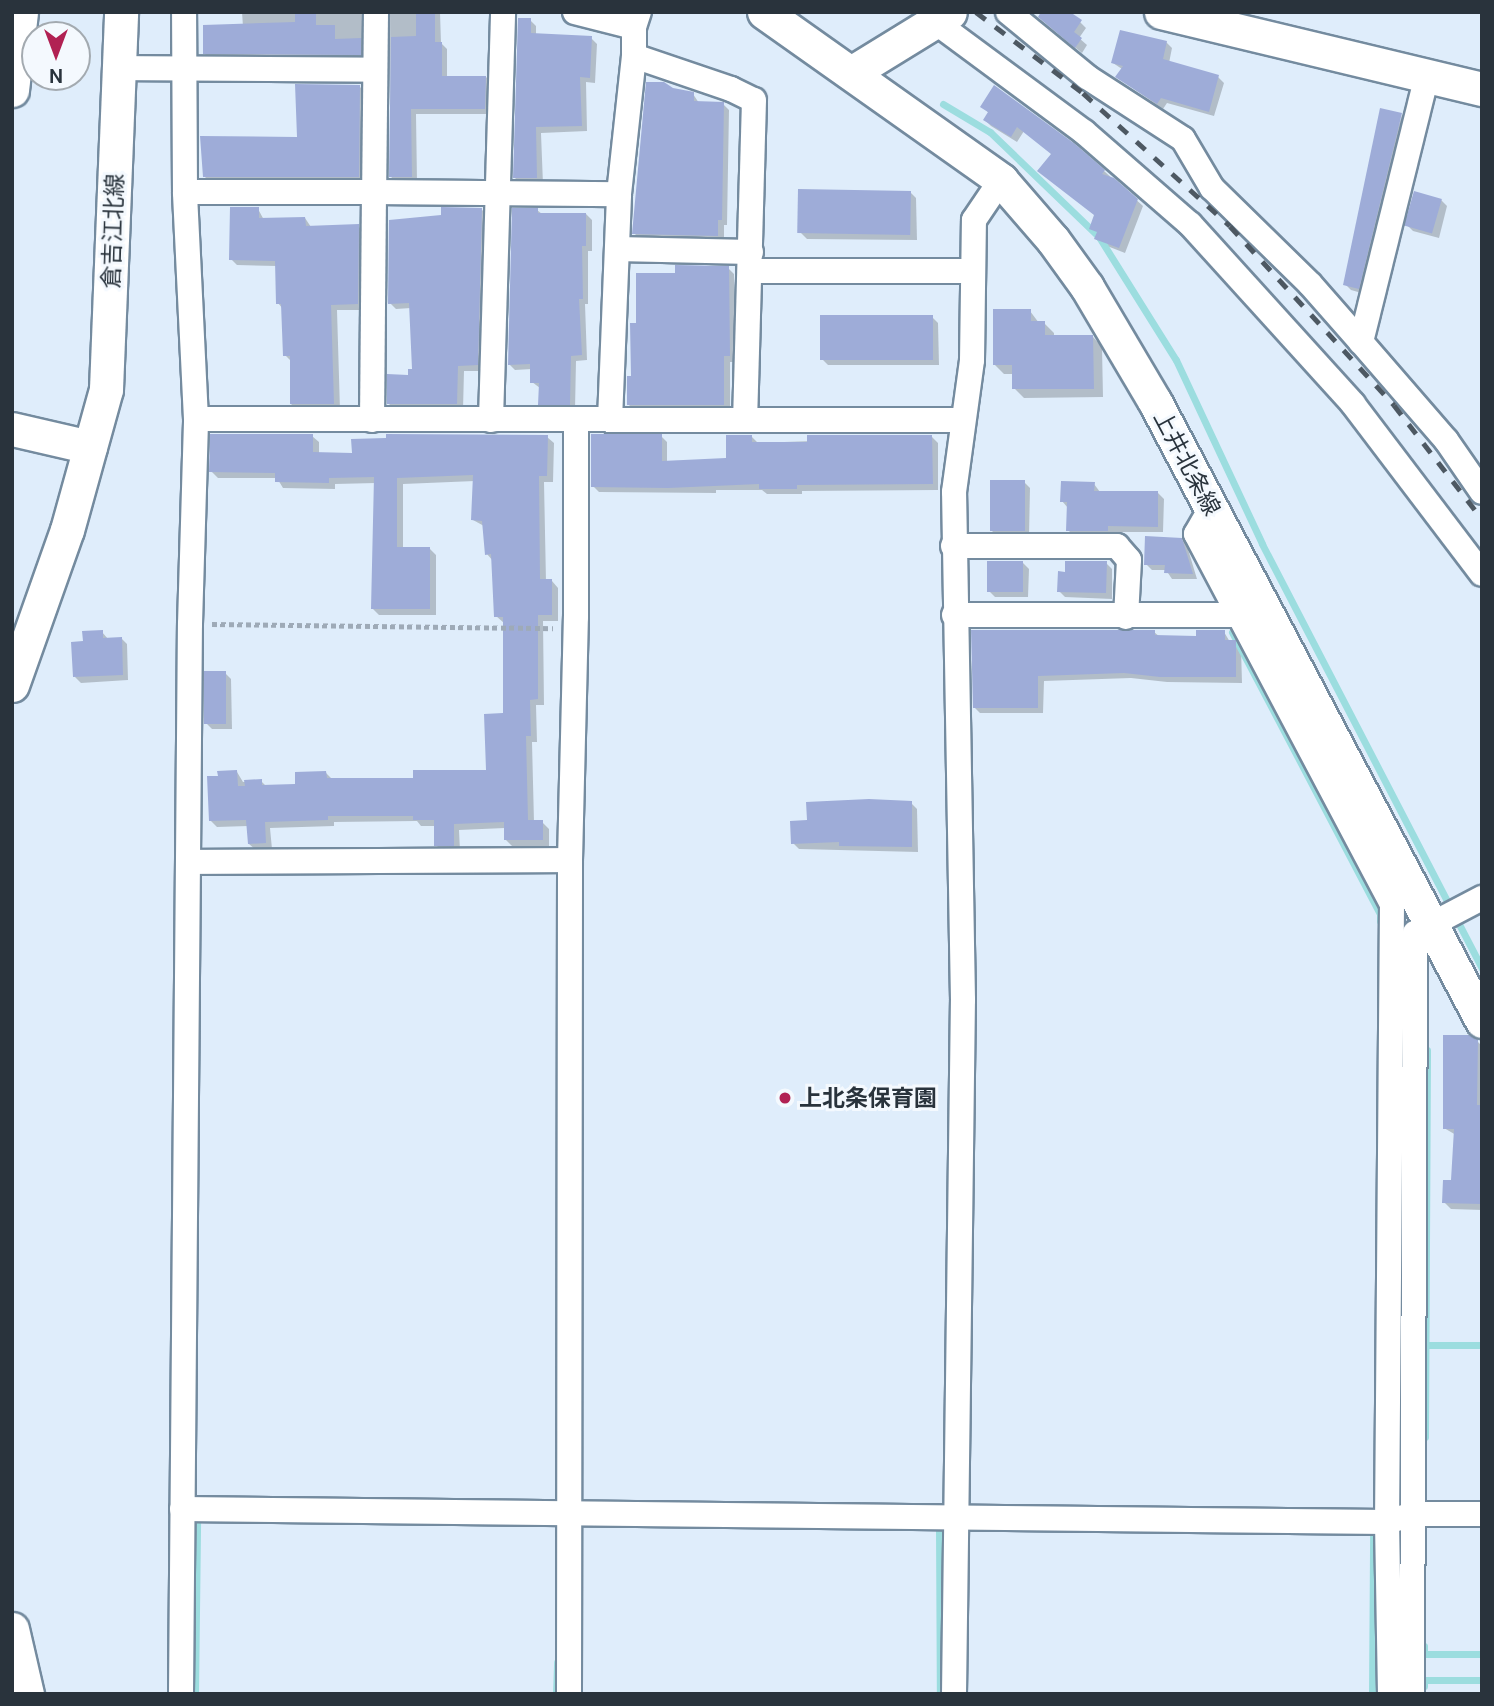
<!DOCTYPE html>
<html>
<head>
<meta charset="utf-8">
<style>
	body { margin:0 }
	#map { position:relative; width:1494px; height:1706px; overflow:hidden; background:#dfedfb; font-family:"DM Sans","Noto Sans JP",sans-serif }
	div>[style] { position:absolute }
	.shadow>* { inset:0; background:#0003 }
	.stream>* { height:7px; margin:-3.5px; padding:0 3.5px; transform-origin:3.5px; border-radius:3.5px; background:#9cdddf }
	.building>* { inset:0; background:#9eacd8; transform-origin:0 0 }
	.path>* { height:4.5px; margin-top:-2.25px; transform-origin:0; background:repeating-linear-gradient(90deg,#9eaab7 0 5px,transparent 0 8.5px) }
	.roads { filter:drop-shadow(2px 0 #748b9f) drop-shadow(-2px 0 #748b9f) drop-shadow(0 2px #748b9f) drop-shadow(0 -2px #748b9f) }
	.street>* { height:24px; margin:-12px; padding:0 12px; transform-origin:12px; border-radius:12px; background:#fff }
	.secondary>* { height:33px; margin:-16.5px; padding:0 16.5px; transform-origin:16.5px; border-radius:16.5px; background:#fff }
	.rail>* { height:5px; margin-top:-2.5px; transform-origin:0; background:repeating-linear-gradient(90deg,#4d5862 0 12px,transparent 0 24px) }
	.dots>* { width:19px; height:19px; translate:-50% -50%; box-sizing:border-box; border:4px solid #f4f9fe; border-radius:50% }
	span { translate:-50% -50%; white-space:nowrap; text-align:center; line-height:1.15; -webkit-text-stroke:6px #f4f9fe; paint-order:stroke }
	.street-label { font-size:23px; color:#29333c }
	.poi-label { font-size:23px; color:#29333c; font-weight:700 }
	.left { translate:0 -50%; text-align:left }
	.frame { position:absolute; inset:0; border:14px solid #29333c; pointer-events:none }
	.north { position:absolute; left:21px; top:21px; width:70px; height:70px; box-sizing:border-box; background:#f4f9fe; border:2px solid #a3aab0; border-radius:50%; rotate:180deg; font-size:19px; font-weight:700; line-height:28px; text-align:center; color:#29333c }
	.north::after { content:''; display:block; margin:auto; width:24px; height:32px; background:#b12153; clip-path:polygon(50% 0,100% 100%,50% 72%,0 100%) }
</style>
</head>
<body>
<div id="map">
	<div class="shadow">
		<div style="clip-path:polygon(242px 12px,368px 12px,366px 60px,210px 59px,204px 53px,243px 27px)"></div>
		<div style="clip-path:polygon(390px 12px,440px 12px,441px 43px,447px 49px,447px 77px,486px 77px,492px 83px,491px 114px,416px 114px,417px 182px,397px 182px,391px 177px)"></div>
		<div style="clip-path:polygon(530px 20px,536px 26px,536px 35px,591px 38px,597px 44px,595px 83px,586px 82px,587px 131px,541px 133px,543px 184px,521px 184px,515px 178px)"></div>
		<div style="clip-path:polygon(1080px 22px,1086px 28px,1079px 38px,1087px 45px,1082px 53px,1046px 23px)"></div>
		<div style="clip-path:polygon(1166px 42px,1172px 48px,1169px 63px,1218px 77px,1224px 83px,1214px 116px,1167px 103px,1163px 109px,1117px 77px,1122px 69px,1113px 63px)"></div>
		<div style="clip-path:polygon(360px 87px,365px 92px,364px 182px,210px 182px,204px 176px,299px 139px)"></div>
		<div style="clip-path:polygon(672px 89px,693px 94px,699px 103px,723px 104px,729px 110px,727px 225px,724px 225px,724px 242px,640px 239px,634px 233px)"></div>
		<div style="clip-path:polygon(982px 107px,1104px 171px,1143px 206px,1125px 253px,1102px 244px,1096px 239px,1091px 229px,1096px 216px,1053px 154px,1024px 131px,1017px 142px,991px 126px,985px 120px,989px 113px)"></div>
		<div style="clip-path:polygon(1402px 115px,1407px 121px,1365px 294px,1351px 290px,1345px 284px)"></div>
		<div style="clip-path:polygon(910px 192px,916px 198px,917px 240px,807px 239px,801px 233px)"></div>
		<div style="clip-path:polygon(1441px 200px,1447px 206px,1439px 238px,1413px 231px,1407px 225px)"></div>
		<div style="clip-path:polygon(258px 209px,264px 220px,305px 218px,311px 227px,358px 226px,364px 232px,363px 310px,337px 310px,340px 410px,297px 410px,291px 404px,291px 361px,285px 355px,283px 309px,278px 303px,277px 266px,237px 265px,231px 259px)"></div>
		<div style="clip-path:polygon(482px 210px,488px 215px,483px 371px,464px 371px,463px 410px,395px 410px,389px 404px,413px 371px,411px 308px,396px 309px,390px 303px,442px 217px)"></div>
		<div style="clip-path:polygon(537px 210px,542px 214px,586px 214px,592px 220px,592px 251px,588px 251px,588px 304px,585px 304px,587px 360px,576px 361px,575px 410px,546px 410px,540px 404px,540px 388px,532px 382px,532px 369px,515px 370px,509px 364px)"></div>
		<div style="clip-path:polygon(728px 268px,734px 274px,736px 362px,730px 362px,730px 410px,634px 410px,628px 404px,638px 325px,676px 274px)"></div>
		<div style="clip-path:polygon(1030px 311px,1039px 323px,1044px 323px,1054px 333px,1054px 337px,1093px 337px,1102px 347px,1103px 397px,1024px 398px,1014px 388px,1014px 374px,1004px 374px,994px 364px)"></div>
		<div style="clip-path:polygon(932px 317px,938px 323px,939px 365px,828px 365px,822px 359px)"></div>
		<div style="clip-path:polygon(312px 436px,319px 442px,319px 453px,353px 454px,547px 437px,554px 443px,553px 482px,544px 482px,546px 581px,552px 581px,558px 588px,558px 621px,543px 621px,544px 705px,536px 705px,537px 742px,532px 742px,534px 822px,542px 822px,549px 829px,549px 846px,512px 846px,505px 839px,505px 828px,459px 830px,460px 851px,443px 852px,436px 845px,436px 826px,421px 826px,417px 821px,334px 822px,334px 826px,270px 828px,272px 849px,256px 850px,249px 844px,248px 826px,217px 827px,210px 820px,237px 772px,243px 782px,261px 781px,267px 787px,297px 786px,326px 773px,333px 780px,415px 779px,488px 772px,504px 714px,504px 623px,496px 616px,493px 561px,487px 554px,484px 526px,473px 520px,475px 481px,403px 484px,403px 548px,430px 549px,436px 555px,436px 615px,379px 615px,372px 608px,376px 483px,335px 484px,335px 489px,283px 488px,277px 478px,218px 478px,211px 471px)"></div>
		<div style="clip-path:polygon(661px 436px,667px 442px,667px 463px,727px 460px,751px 436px,758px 443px,932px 437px,938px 443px,938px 490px,802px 491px,802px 494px,767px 494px,762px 490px,716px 490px,716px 493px,599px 492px,593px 486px)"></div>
		<div style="clip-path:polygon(1024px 482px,1030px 488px,1029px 536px,997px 536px,991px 530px)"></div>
		<div style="clip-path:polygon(1094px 484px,1100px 492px,1158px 493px,1164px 499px,1163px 532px,1113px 532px,1113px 536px,1074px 536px,1068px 530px,1068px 508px,1062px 501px)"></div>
		<div style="clip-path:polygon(1181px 539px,1187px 546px,1197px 579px,1172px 579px,1166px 570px,1152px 570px,1146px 564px)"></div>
		<div style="clip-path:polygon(1023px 563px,1029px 569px,1028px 597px,995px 597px,989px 591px)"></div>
		<div style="clip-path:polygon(1106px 563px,1112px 569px,1112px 599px,1065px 597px,1059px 591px)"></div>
		<div style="clip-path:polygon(102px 632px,108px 639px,121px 638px,127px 644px,128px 680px,81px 683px,75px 677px,85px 643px)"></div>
		<div style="clip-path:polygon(973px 632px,1154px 632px,1160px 637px,1198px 638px,1224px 632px,1230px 642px,1241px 648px,1242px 683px,1167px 682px,1131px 678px,1044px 681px,1043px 713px,980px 713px,974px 707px)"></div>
		<div style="clip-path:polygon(225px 673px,231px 679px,232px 729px,212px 729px,206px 723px)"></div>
		<div style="clip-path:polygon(911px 803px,917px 809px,918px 852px,799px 849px,793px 843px,809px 822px)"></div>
		<div style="clip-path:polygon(1477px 1041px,1482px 1046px,1482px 1210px,1451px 1209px,1444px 1202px,1453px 1182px,1456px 1135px,1444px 1128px)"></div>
	</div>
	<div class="stream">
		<div style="left:943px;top:104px;width:55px;rotate:30.8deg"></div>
		<div style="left:990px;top:132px;width:151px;rotate:43.9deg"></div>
		<div style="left:1099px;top:237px;width:145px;rotate:58deg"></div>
		<div style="left:1176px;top:360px;width:203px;rotate:64.9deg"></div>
		<div style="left:1262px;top:544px;width:478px;rotate:62.6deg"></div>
		<div style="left:1232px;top:632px;width:318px;rotate:62.3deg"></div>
		<div style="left:1380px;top:914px;width:7px;rotate:90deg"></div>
		<div style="left:1427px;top:1345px;width:55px"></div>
		<div style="left:1425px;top:1437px;width:387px;rotate:-89.7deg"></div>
		<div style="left:939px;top:1528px;width:166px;rotate:89.7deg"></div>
		<div style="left:1400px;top:1559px;width:222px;rotate:-89.7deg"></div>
		<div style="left:1424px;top:1646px;width:8px;rotate:90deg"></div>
		<div style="left:1424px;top:1654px;width:58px"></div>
		<div style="left:1424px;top:1686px;width:6px;rotate:-90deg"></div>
		<div style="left:1424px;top:1680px;width:58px"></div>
		<div style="left:195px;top:1694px;width:176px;rotate:-89.3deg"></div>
		<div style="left:556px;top:1694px;width:32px;rotate:-88deg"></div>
		<div style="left:1372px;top:1694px;width:159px;rotate:-89.6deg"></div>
	</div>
	<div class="building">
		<div style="clip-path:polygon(295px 12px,316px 12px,316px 25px,335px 25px,335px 39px,361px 38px,361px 55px,203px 54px,203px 25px,295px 22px)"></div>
		<div style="clip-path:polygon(416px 12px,435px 12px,435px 42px,442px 42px,442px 76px,486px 76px,485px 109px,411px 109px,412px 177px,389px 177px,391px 37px,416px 36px)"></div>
		<div style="clip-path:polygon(1041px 12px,1070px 12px,1082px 20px,1074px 32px,1082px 38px,1075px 48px,1038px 17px)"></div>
		<div style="clip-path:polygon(518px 18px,531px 18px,531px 33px,592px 36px,590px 78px,580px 77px,582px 126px,536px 127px,537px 178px,513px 178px)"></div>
		<div style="clip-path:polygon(1120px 30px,1167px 41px,1163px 59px,1219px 75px,1209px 112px,1161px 98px,1157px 104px,1115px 77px,1123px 66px,1111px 63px)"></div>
		<div style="clip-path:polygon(646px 82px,664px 82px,673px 88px,694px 92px,694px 101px,724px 102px,722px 220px,718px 220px,718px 236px,632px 234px)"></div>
		<div style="clip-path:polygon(295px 84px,360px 85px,359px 177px,203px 177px,200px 136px,297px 137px)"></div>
		<div style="clip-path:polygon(994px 85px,1075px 144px,1105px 170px,1102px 174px,1114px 178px,1138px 199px,1119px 248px,1094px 239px,1097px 232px,1089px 229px,1094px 215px,1037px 171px,1051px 154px,1017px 127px,1011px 137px,983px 120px,988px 112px,980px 107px)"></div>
		<div style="clip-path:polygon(1380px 108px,1402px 113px,1359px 289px,1343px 285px)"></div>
		<div style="left:798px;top:189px;width:113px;height:44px;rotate:1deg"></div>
		<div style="left:1414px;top:191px;width:29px;height:36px;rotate:16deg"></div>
		<div style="clip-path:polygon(230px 207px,259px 207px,259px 218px,305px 217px,306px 226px,359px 224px,358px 304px,331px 305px,334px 404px,290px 404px,290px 356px,283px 356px,281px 304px,276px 304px,275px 261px,229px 260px)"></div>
		<div style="clip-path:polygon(441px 207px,482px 208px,478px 365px,458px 366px,457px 404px,387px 404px,387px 374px,408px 375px,408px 369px,412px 369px,409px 303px,388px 304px,389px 220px,441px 215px)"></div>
		<div style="clip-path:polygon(512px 208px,538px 208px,538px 213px,586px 213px,586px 246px,582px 246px,583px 299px,579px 299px,582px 355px,571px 356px,570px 405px,538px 405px,539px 383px,530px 383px,530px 364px,508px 365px)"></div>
		<div style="clip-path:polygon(675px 265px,729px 266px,730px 356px,724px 356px,724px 405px,627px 405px,627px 376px,631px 376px,630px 323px,636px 323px,636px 273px,675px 273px)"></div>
		<div style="clip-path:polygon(993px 309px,1031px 309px,1031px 321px,1045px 321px,1045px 335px,1093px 335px,1094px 389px,1012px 389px,1012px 365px,993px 365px)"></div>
		<div style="left:820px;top:315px;width:113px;height:45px"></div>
		<div style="clip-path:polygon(210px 434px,313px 434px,313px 452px,352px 453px,351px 439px,386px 438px,386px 434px,548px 435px,547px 476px,539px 476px,540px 579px,552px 579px,552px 615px,538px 615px,538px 699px,530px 700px,531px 736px,526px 736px,528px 820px,543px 820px,543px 840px,504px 840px,504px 822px,454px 824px,454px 846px,434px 846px,434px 820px,413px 820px,413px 816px,328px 816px,328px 820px,265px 822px,266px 843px,248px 844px,246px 820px,209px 821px,207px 776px,218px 776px,217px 771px,237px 770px,238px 786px,245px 786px,244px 780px,262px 779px,262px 785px,295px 784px,295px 772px,326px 771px,327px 778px,413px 778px,413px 770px,486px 770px,484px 714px,503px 713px,503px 617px,494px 617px,491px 554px,485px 555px,482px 521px,471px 520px,473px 475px,397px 478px,397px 547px,430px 547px,430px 609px,371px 609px,374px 477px,329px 478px,329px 483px,275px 482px,275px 473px,209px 472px)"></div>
		<div style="clip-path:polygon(591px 434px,662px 434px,662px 461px,726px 458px,726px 435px,752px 435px,752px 442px,807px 442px,807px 435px,932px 435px,933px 484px,797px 485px,797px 489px,759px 489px,759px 484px,668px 488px,591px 487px)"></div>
		<div style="left:990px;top:480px;width:35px;height:51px"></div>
		<div style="clip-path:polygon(1061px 481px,1095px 482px,1094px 491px,1158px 491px,1158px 527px,1108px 526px,1108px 531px,1066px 531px,1067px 502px,1060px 502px)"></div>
		<div style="clip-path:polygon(1145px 536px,1182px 538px,1193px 574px,1164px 573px,1165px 565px,1144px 565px)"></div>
		<div style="left:987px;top:561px;width:36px;height:31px"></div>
		<div style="clip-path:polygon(1065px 561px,1107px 561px,1106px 593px,1057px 592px,1058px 571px,1065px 572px)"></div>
		<div style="clip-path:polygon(103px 630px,103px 638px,122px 637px,123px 675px,73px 677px,71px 642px,83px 641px,82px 631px)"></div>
		<div style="clip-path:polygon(971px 630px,1155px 630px,1155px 635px,1196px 636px,1196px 630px,1225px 630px,1225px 640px,1236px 640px,1236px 677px,1160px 677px,1124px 673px,1038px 676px,1038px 708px,973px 708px)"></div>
		<div style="left:204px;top:671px;width:22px;height:53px"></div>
		<div style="clip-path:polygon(869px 799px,912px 801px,912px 847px,839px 846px,839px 842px,791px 844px,790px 821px,807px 820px,806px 802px)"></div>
		<div style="clip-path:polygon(1443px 1035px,1469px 1035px,1478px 1039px,1477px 1105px,1482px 1105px,1482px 1204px,1442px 1203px,1443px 1180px,1451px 1180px,1454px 1129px,1443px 1129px)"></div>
	</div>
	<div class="path">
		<div style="left:212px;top:624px;width:341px;rotate:0.7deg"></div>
	</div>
	<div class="roads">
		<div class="street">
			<div style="left:376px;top:12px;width:180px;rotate:90.6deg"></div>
			<div style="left:374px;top:192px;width:245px;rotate:0.5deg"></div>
			<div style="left:575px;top:12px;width:61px;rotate:14.3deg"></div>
			<div style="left:1008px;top:12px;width:102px;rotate:39.4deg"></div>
			<div style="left:1087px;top:77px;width:114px;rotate:32.9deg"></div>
			<div style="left:1183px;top:139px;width:57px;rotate:59.4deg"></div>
			<div style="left:1212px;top:188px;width:137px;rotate:44.4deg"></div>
			<div style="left:1310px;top:284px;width:77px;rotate:48.7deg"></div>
			<div style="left:1361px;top:342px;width:130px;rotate:49.1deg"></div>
			<div style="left:1446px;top:440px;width:63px;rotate:55.3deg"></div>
			<div style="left:934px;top:21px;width:187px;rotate:36.5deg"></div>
			<div style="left:1084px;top:132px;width:140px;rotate:41deg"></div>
			<div style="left:1190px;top:224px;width:243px;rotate:47.8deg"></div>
			<div style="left:1353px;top:404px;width:213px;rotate:52.8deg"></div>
			<div style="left:634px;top:56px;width:102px;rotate:18.8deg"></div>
			<div style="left:731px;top:89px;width:25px;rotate:26deg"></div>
			<div style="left:754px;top:100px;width:319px;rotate:91.6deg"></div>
			<div style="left:120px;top:68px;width:255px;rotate:0.4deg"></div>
			<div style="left:185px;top:192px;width:189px"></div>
			<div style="left:374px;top:192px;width:228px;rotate:90.5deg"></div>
			<div style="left:617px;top:249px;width:134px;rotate:1.3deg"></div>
			<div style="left:750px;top:271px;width:223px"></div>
			<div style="left:1361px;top:342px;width:274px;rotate:-76.1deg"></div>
			<div style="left:196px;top:419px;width:767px;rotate:0.07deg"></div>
			<div style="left:491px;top:420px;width:408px;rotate:-88.3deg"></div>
			<div style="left:610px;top:420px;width:226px;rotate:-87.7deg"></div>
			<div style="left:619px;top:194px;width:139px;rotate:-83.8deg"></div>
			<div style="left:634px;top:56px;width:29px;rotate:-90deg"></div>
			<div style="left:634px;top:27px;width:16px;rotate:-72deg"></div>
			<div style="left:1211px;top:508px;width:30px;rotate:120deg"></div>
			<div style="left:1196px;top:534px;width:419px;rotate:62.1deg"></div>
			<div style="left:1392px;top:904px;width:618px;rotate:90.46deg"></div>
			<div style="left:1387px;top:1522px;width:172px;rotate:89deg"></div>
			<div style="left:953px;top:546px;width:164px"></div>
			<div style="left:1117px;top:546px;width:18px;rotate:49deg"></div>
			<div style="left:1129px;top:560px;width:57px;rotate:93deg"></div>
			<div style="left:954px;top:615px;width:285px"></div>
			<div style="left:188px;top:862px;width:382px;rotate:-0.3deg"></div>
			<div style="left:182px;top:1509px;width:1205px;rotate:0.62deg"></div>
			<div style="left:1387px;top:1522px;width:27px;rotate:-17deg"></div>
			<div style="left:1413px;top:1514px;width:69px"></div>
			<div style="left:181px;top:1694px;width:1070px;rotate:-89.52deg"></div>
			<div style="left:190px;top:624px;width:205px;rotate:-88.3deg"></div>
			<div style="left:196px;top:419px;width:227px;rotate:-92.8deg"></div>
			<div style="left:185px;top:192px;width:180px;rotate:-90.3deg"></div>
			<div style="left:569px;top:1694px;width:834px;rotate:-89.93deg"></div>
			<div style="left:570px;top:860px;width:243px;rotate:-88.6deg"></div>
			<div style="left:576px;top:617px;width:195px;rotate:-90deg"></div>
			<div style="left:954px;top:1694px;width:694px;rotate:-89.26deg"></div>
			<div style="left:963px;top:1000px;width:508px;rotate:-91.01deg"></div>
			<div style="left:954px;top:492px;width:133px;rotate:-82.2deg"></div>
			<div style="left:972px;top:360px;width:140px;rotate:-89.2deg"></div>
			<div style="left:974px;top:220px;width:48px;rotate:-56deg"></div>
			<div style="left:1412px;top:1694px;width:761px;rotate:-89.77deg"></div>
			<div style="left:1415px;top:933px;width:76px;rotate:-27.6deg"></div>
		</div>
		<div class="secondary">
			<div style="left:764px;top:12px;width:291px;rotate:35.3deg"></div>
			<div style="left:1001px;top:180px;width:79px;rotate:49.1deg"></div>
			<div style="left:1053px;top:240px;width:58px;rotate:54.1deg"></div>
			<div style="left:1087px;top:287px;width:134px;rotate:59.4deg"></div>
			<div style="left:1155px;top:402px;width:700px;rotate:62.15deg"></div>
			<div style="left:1161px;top:12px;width:330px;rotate:13.5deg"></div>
			<div style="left:851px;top:73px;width:116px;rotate:-31.6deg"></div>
			<div style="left:12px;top:90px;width:79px;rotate:-83.4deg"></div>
			<div style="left:12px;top:429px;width:80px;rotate:13deg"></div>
			<div style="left:12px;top:685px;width:164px;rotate:-70.5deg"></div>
			<div style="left:67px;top:530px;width:146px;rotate:-74.5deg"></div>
			<div style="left:106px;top:389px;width:377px;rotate:-87.7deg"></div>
			<div style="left:12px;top:1629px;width:67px;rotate:77deg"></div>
		</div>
	</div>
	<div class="rail">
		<div style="left:976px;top:12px;width:134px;rotate:37.1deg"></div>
		<div style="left:1083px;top:93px;width:198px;rotate:42.1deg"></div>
		<div style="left:1230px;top:226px;width:243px;rotate:47.5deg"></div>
		<div style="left:1394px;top:405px;width:144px;rotate:52.3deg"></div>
	</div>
	<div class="dots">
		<div style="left:785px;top:1098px;background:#b12153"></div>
	</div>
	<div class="street-label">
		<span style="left:113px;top:231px;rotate:-88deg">倉吉江北線</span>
		<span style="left:1187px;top:463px;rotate:62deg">上井北条線</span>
	</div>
	<div class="poi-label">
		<span class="left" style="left:799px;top:1098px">上北条保育園</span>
	</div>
	<div class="frame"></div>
	<div class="north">N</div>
</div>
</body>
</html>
